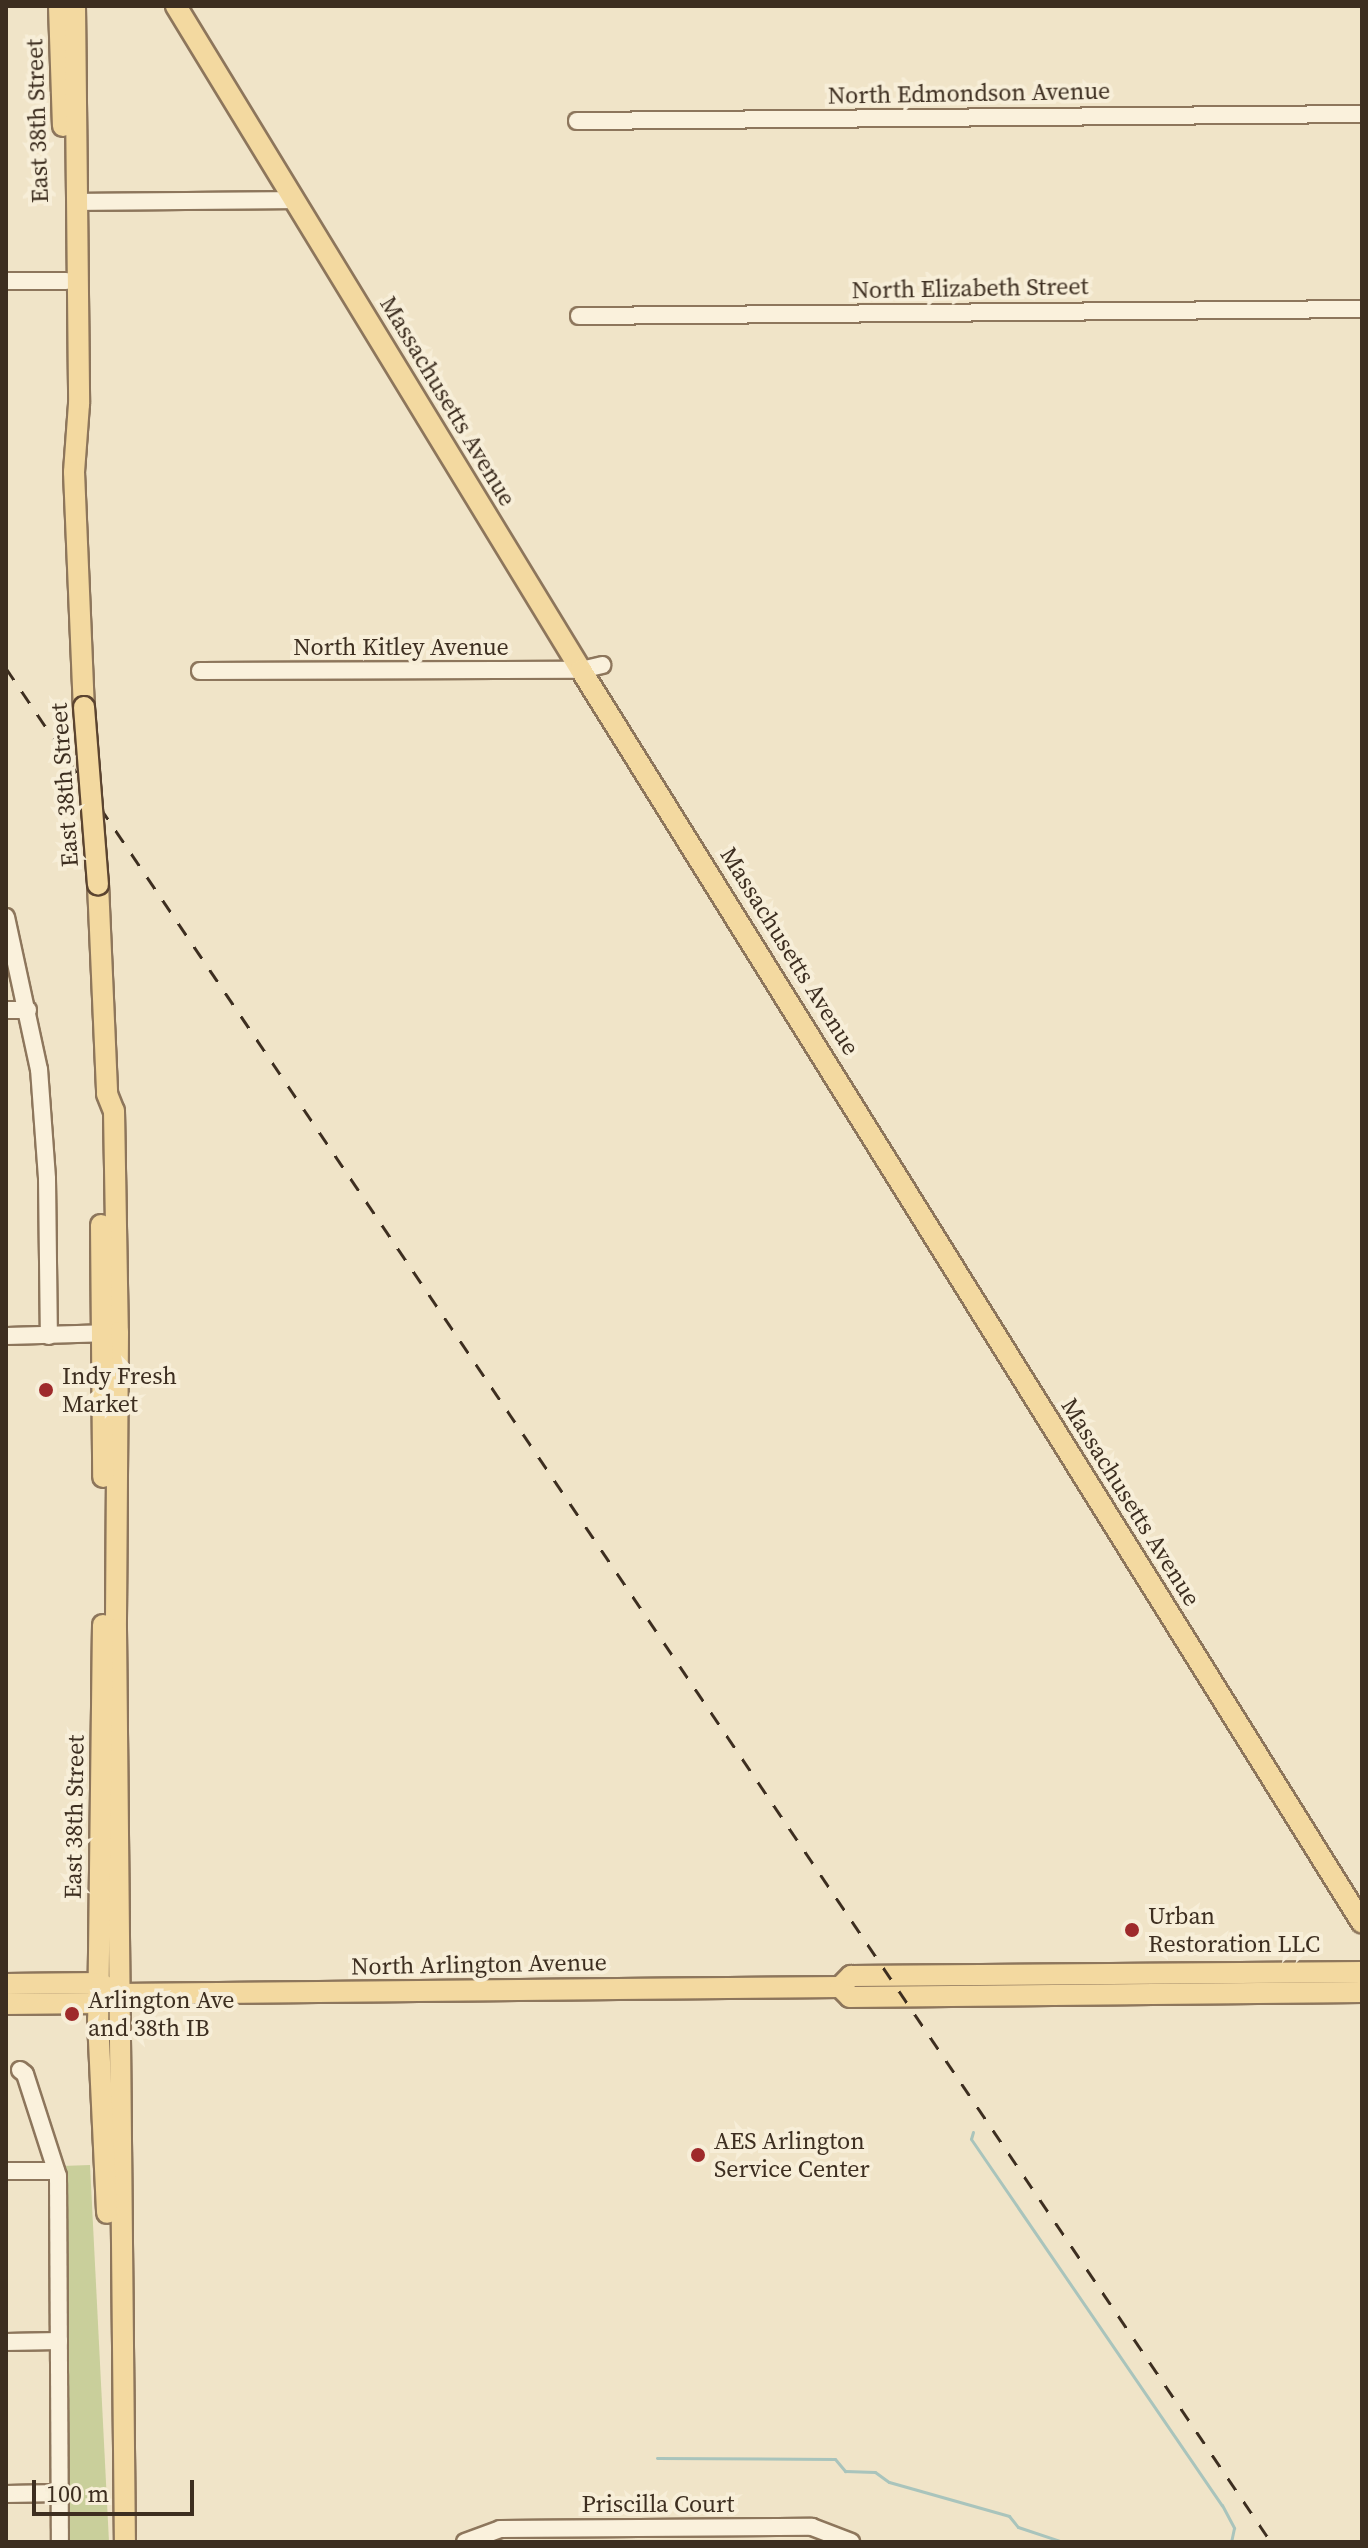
<!DOCTYPE html>
<html>
<head>
<meta charset="utf-8">
<style>
	body { margin:0 }
	#map { position:relative; width:1368px; height:2548px; overflow:hidden; background:#f0e4c8; font-family:"Source Serif 4",serif }
	div>[style] { position:absolute }
	.green>* { inset:0; background:#c9cf9b }
	.stream>* { height:3px; margin:-1.5px; padding:0 1.5px; transform-origin:1.5px; border-radius:1.5px; background:#a9c4bc }
	.roads { filter:drop-shadow(2px 0 #8d765c) drop-shadow(-2px 0 #8d765c) drop-shadow(0 2px #8d765c) drop-shadow(0 -2px #8d765c) }
	.minor>* { height:16px; margin:-8px; padding:0 8px; transform-origin:8px; border-radius:8px; background:#faf1dc }
	.major>* { height:20px; margin:-10px; padding:0 10px; transform-origin:10px; border-radius:10px; background:#f3d9a0 }
	.rail>* { height:3px; margin-top:-1.5px; transform-origin:0; background:repeating-linear-gradient(90deg,#3d2e20 0 14px,transparent 0 28px) }
	.bridges { filter:drop-shadow(2px 0 #5b4430) drop-shadow(-2px 0 #5b4430) drop-shadow(0 2px #5b4430) drop-shadow(0 -2px #5b4430) }
	.major-bridge>* { height:20px; margin:-10px; padding:0 10px; transform-origin:10px; border-radius:10px; background:#f3d9a0 }
	.dots>* { width:22px; height:22px; translate:-50% -50%; box-sizing:border-box; border:4px solid #f7eed8; border-radius:50% }
	span { translate:-50% -50%; white-space:nowrap; text-align:center; line-height:1.15; -webkit-text-stroke:8px #f7eed8; paint-order:stroke }
	.street-label { font-size:24px; color:#3d2e20 }
	.poi-label { font-size:24px; color:#3d2e20 }
	.left { translate:0 -50%; text-align:left }
	.frame { position:absolute; inset:0; border:8px solid #3d2e20; pointer-events:none }
	.scale { position:absolute; left:32px; top:2480px; width:162px; height:36px; box-sizing:border-box; border:4px solid #3d2e20; border-top:0; padding-left:10px; font-size:24px; line-height:28px; white-space:nowrap; color:#3d2e20; -webkit-text-stroke:6px #f7eed8; paint-order:stroke }
</style>
</head>
<body>
<div id="map">
	<div class="green">
		<div style="clip-path:polygon(90px 2165px,109px 2542px,67px 2542px,62px 2166px)"></div>
	</div>
	<div class="stream">
		<div style="left:973px;top:2132px;width:7px;rotate:106deg"></div>
		<div style="left:971px;top:2139px;width:444px;rotate:55.6deg"></div>
		<div style="left:1222px;top:2505px;width:26px;rotate:62deg"></div>
		<div style="left:1234px;top:2528px;width:14px;rotate:102deg"></div>
		<div style="left:657px;top:2458px;width:178px;rotate:0.3deg"></div>
		<div style="left:835px;top:2459px;width:16px;rotate:50deg"></div>
		<div style="left:845px;top:2471px;width:30px;rotate:2deg"></div>
		<div style="left:875px;top:2472px;width:17px;rotate:36deg"></div>
		<div style="left:889px;top:2482px;width:125px;rotate:15.8deg"></div>
		<div style="left:1009px;top:2516px;width:14px;rotate:51deg"></div>
		<div style="left:1018px;top:2527px;width:47px;rotate:18.4deg"></div>
	</div>
	<div class="roads">
		<div class="minor">
			<div style="left:577px;top:121px;width:785px;rotate:-0.51deg"></div>
			<div style="left:77px;top:202px;width:218px;rotate:-0.5deg"></div>
			<div style="left:6px;top:281px;width:60px"></div>
			<div style="left:579px;top:316px;width:783px;rotate:-0.51deg"></div>
			<div style="left:200px;top:671px;width:381px;rotate:-0.2deg"></div>
			<div style="left:581px;top:670px;width:22px;rotate:-13deg"></div>
			<div style="left:6px;top:917px;width:156px;rotate:77.8deg"></div>
			<div style="left:39px;top:1069px;width:110px;rotate:85.8deg"></div>
			<div style="left:47px;top:1179px;width:157px;rotate:89.3deg"></div>
			<div style="left:6px;top:1010px;width:22px"></div>
			<div style="left:6px;top:1336px;width:107px;rotate:-1.6deg"></div>
			<div style="left:20px;top:2070px;width:6px;rotate:39deg"></div>
			<div style="left:25px;top:2074px;width:107px;rotate:72.1deg"></div>
			<div style="left:58px;top:2176px;width:366px;rotate:89.7deg"></div>
			<div style="left:6px;top:2171px;width:50px"></div>
			<div style="left:6px;top:2342px;width:53px;rotate:-1.1deg"></div>
			<div style="left:6px;top:2494px;width:54px;rotate:-1.1deg"></div>
			<div style="left:465px;top:2542px;width:37px;rotate:-20deg"></div>
			<div style="left:500px;top:2529px;width:312px;rotate:-0.4deg"></div>
			<div style="left:812px;top:2527px;width:42px;rotate:21deg"></div>
		</div>
		<div class="major">
			<div style="left:59px;top:6px;width:120px;rotate:88.1deg"></div>
			<div style="left:75px;top:6px;width:398px;rotate:89.4deg"></div>
			<div style="left:79px;top:404px;width:68px;rotate:94.2deg"></div>
			<div style="left:74px;top:472px;width:235px;rotate:87.6deg"></div>
			<div style="left:176px;top:6px;width:778px;rotate:58.62deg"></div>
			<div style="left:581px;top:670px;width:1476px;rotate:58.06deg"></div>
			<div style="left:98px;top:884px;width:210px;rotate:87.5deg"></div>
			<div style="left:107px;top:1094px;width:18px;rotate:68deg"></div>
			<div style="left:114px;top:1111px;width:221px;rotate:89deg"></div>
			<div style="left:118px;top:1332px;width:297px;rotate:90.4deg"></div>
			<div style="left:116px;top:1629px;width:913px;rotate:89.44deg"></div>
			<div style="left:101px;top:1225px;width:252px;rotate:89.5deg"></div>
			<div style="left:103px;top:1625px;width:395px;rotate:90.7deg"></div>
			<div style="left:98px;top:2020px;width:193px;rotate:87.3deg"></div>
			<div style="left:6px;top:1984px;width:94px;rotate:-0.6deg"></div>
			<div style="left:100px;top:1983px;width:13px;rotate:32deg"></div>
			<div style="left:840px;top:1987px;width:14px;rotate:45deg"></div>
			<div style="left:850px;top:1997px;width:512px;rotate:-0.56deg"></div>
			<div style="left:6px;top:2004px;width:93px;rotate:-0.6deg"></div>
			<div style="left:99px;top:2003px;width:21px;rotate:-25deg"></div>
			<div style="left:118px;top:1994px;width:722px;rotate:-0.56deg"></div>
			<div style="left:840px;top:1987px;width:16px;rotate:-45deg"></div>
			<div style="left:851px;top:1976px;width:511px;rotate:-0.45deg"></div>
		</div>
	</div>
	<div class="rail">
		<div style="left:6px;top:668px;width:2261px;rotate:55.98deg"></div>
	</div>
	<div class="bridges">
		<div class="major-bridge">
			<div style="left:84px;top:707px;width:178px;rotate:85.5deg"></div>
		</div>
	</div>
	<div class="dots">
		<div style="left:46px;top:1390px;background:#9e2a2b"></div>
		<div style="left:1132px;top:1930px;background:#9e2a2b"></div>
		<div style="left:72px;top:2014px;background:#9e2a2b"></div>
		<div style="left:698px;top:2155px;background:#9e2a2b"></div>
	</div>
	<div class="street-label">
		<span style="left:969px;top:93px;rotate:-1deg">North Edmondson Avenue</span>
		<span style="left:37px;top:121px;rotate:-92deg">East 38th Street</span>
		<span style="left:970px;top:288px;rotate:-1deg">North Elizabeth Street</span>
		<span style="left:448px;top:401px;rotate:59deg">Massachusetts Avenue</span>
		<span style="left:401px;top:647px">North Kitley Avenue</span>
		<span style="left:64px;top:785px;rotate:-94deg">East 38th Street</span>
		<span style="left:790px;top:951px;rotate:58deg">Massachusetts Avenue</span>
		<span style="left:1131px;top:1502px;rotate:58deg">Massachusetts Avenue</span>
		<span style="left:74px;top:1817px;rotate:-89deg">East 38th Street</span>
		<span style="left:479px;top:1964px;rotate:-1deg">North Arlington Avenue</span>
		<span style="left:658px;top:2504px">Priscilla Court</span>
	</div>
	<div class="poi-label">
		<span class="left" style="left:62px;top:1390px">Indy Fresh<br>Market</span>
		<span class="left" style="left:1148px;top:1930px">Urban<br>Restoration LLC</span>
		<span class="left" style="left:88px;top:2014px">Arlington Ave<br>and 38th IB</span>
		<span class="left" style="left:714px;top:2155px">AES Arlington<br>Service Center</span>
	</div>
	<div class="frame"></div>
	<div class="scale">100 m</div>
</div>
</body>
</html>
